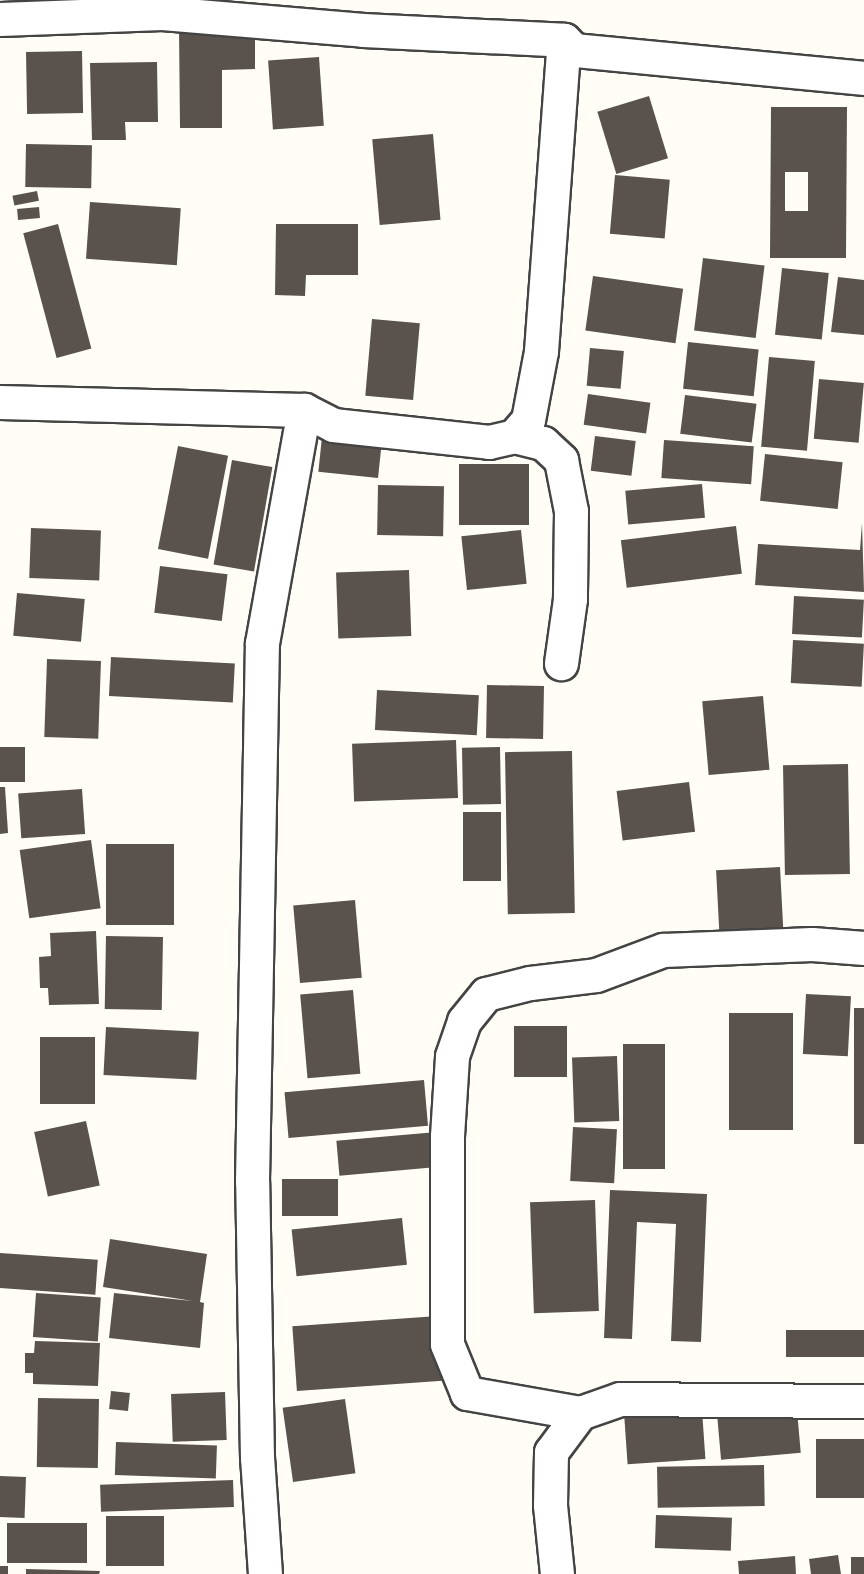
<!DOCTYPE html>
<html>
<head>
<meta charset="utf-8">
<style>
	body { margin:0 }
	#map { position:relative; width:864px; height:1574px; overflow:hidden; background:#fffdf5; font-family:"Times New Roman",serif }
	div>[style] { position:absolute }
	.building>* { inset:0; background:#5a524d; transform-origin:0 0 }
	.roads { filter:drop-shadow(2px 0 #444) drop-shadow(-2px 0 #444) drop-shadow(0 2px #444) drop-shadow(0 -2px #444) }
	.street>* { height:33px; margin:-16.5px; padding:0 16.5px; transform-origin:16.5px; border-radius:16.5px; background:#fff }
	span { translate:-50% -50%; white-space:nowrap; text-align:center; line-height:1.15; -webkit-text-stroke:6px #fff; paint-order:stroke }
</style>
</head>
<body>
<div id="map">
	<div class="building">
		<div style="clip-path:polygon(179px 29px,255px 29px,255px 69px,222px 70px,222px 128px,180px 128px)"></div>
		<div style="left:82px;top:51px;width:62px;height:56px;rotate:89deg"></div>
		<div style="left:319px;top:57px;width:69px;height:51px;rotate:86deg"></div>
		<div style="clip-path:polygon(157px 62px,158px 122px,125px 122px,126px 140px,92px 140px,90px 63px)"></div>
		<div style="left:649px;top:96px;width:65px;height:54px;rotate:73deg"></div>
		<div style="clip-path:polygon(evenodd,771px 107px,847px 107px,846px 258px,770px 258px,771px 107px,785px 172px,808px 172px,808px 211px,785px 211px,785px 172px)"></div>
		<div style="left:433px;top:134px;width:86px;height:61px;rotate:85deg"></div>
		<div style="left:26px;top:144px;width:66px;height:43px;rotate:1deg"></div>
		<div style="left:615px;top:175px;width:55px;height:59px;rotate:5deg"></div>
		<div style="left:37px;top:191px;width:10px;height:25px;rotate:79deg"></div>
		<div style="left:90px;top:202px;width:91px;height:57px;rotate:4deg"></div>
		<div style="left:39px;top:207px;width:11px;height:22px;rotate:85deg"></div>
		<div style="left:58px;top:224px;width:129px;height:36px;rotate:75deg"></div>
		<div style="clip-path:polygon(276px 224px,358px 224px,358px 275px,306px 275px,305px 296px,275px 295px)"></div>
		<div style="left:703px;top:258px;width:62px;height:73px;rotate:7deg"></div>
		<div style="left:782px;top:268px;width:47px;height:67px;rotate:6deg"></div>
		<div style="left:593px;top:276px;width:91px;height:55px;rotate:8deg"></div>
		<div style="clip-path:polygon(838px 277px,864px 280px,864px 335px,831px 332px)"></div>
		<div style="left:372px;top:319px;width:48px;height:77px;rotate:5deg"></div>
		<div style="left:688px;top:342px;width:71px;height:47px;rotate:6deg"></div>
		<div style="left:590px;top:348px;width:34px;height:38px;rotate:5deg"></div>
		<div style="left:769px;top:357px;width:46px;height:90px;rotate:5deg"></div>
		<div style="left:819px;top:379px;width:45px;height:60px;rotate:5deg"></div>
		<div style="left:588px;top:394px;width:63px;height:31px;rotate:8deg"></div>
		<div style="left:685px;top:395px;width:72px;height:39px;rotate:7deg"></div>
		<div style="left:595px;top:436px;width:41px;height:35px;rotate:7deg"></div>
		<div style="left:322px;top:437px;width:60px;height:35px;rotate:6deg"></div>
		<div style="left:664px;top:440px;width:90px;height:38px;rotate:4deg"></div>
		<div style="left:178px;top:446px;width:51px;height:105px;rotate:11deg"></div>
		<div style="left:765px;top:454px;width:78px;height:47px;rotate:6deg"></div>
		<div style="left:232px;top:460px;width:41px;height:106px;rotate:10deg"></div>
		<div style="left:459px;top:464px;width:70px;height:61px"></div>
		<div style="left:702px;top:484px;width:34px;height:77px;rotate:85deg"></div>
		<div style="left:378px;top:485px;width:66px;height:50px;rotate:1deg"></div>
		<div style="clip-path:polygon(862px 523px,864px 592px,755px 585px,758px 544px,860px 550px)"></div>
		<div style="left:736px;top:526px;width:48px;height:116px;rotate:83deg"></div>
		<div style="left:31px;top:528px;width:70px;height:50px;rotate:2deg"></div>
		<div style="left:521px;top:530px;width:54px;height:60px;rotate:84deg"></div>
		<div style="left:160px;top:566px;width:68px;height:47px;rotate:7deg"></div>
		<div style="left:409px;top:570px;width:66px;height:73px;rotate:88deg"></div>
		<div style="left:17px;top:593px;width:68px;height:43px;rotate:5deg"></div>
		<div style="left:794px;top:596px;width:70px;height:38px;rotate:3deg"></div>
		<div style="left:793px;top:640px;width:71px;height:43px;rotate:3deg"></div>
		<div style="left:111px;top:657px;width:124px;height:39px;rotate:3deg"></div>
		<div style="left:47px;top:659px;width:54px;height:78px;rotate:2deg"></div>
		<div style="left:487px;top:685px;width:57px;height:53px;rotate:1deg"></div>
		<div style="left:377px;top:690px;width:102px;height:40px;rotate:3deg"></div>
		<div style="left:763px;top:696px;width:74px;height:61px;rotate:85deg"></div>
		<div style="left:456px;top:740px;width:58px;height:104px;rotate:88deg"></div>
		<div style="left:0;top:747px;width:25px;height:35px"></div>
		<div style="left:500px;top:747px;width:57px;height:38px;rotate:89deg"></div>
		<div style="left:572px;top:751px;width:162px;height:67px;rotate:89deg"></div>
		<div style="left:848px;top:764px;width:110px;height:65px;rotate:89deg"></div>
		<div style="left:689px;top:782px;width:50px;height:73px;rotate:83deg"></div>
		<div style="clip-path:polygon(0 787px,5px 787px,8px 833px,0 834px)"></div>
		<div style="left:82px;top:789px;width:45px;height:64px;rotate:86deg"></div>
		<div style="left:463px;top:812px;width:38px;height:69px"></div>
		<div style="left:91px;top:840px;width:69px;height:72px;rotate:82deg"></div>
		<div style="left:106px;top:844px;width:68px;height:81px"></div>
		<div style="left:780px;top:867px;width:63px;height:64px;rotate:87deg"></div>
		<div style="left:355px;top:900px;width:78px;height:62px;rotate:85deg"></div>
		<div style="clip-path:polygon(96px 931px,99px 1004px,49px 1005px,48px 988px,40px 988px,39px 957px,51px 956px,50px 933px)"></div>
		<div style="left:106px;top:936px;width:57px;height:73px;rotate:1deg"></div>
		<div style="left:353px;top:990px;width:84px;height:53px;rotate:85deg"></div>
		<div style="left:806px;top:994px;width:45px;height:60px;rotate:3deg"></div>
		<div style="left:854px;top:1008px;width:10px;height:136px"></div>
		<div style="left:793px;top:1013px;width:117px;height:64px;rotate:90deg"></div>
		<div style="left:567px;top:1026px;width:51px;height:53px;rotate:90deg"></div>
		<div style="left:106px;top:1027px;width:93px;height:48px;rotate:3deg"></div>
		<div style="left:40px;top:1037px;width:55px;height:67px"></div>
		<div style="left:623px;top:1044px;width:42px;height:125px"></div>
		<div style="left:617px;top:1056px;width:65px;height:45px;rotate:88deg"></div>
		<div style="left:424px;top:1080px;width:46px;height:140px;rotate:85deg"></div>
		<div style="left:86px;top:1121px;width:66px;height:53px;rotate:78deg"></div>
		<div style="left:573px;top:1127px;width:44px;height:54px;rotate:3deg"></div>
		<div style="left:437px;top:1132px;width:35px;height:101px;rotate:85deg"></div>
		<div style="left:338px;top:1179px;width:37px;height:56px;rotate:90deg"></div>
		<div style="clip-path:polygon(610px 1190px,707px 1194px,701px 1342px,671px 1341px,676px 1224px,637px 1222px,632px 1339px,604px 1338px)"></div>
		<div style="left:595px;top:1200px;width:111px;height:65px;rotate:88deg"></div>
		<div style="left:402px;top:1218px;width:47px;height:111px;rotate:84deg"></div>
		<div style="clip-path:polygon(110px 1239px,207px 1254px,200px 1302px,204px 1303px,200px 1348px,109px 1338px,114px 1293px,193px 1301px,103px 1287px)"></div>
		<div style="left:0;top:1253px;width:98px;height:35px;rotate:4deg"></div>
		<div style="left:36px;top:1293px;width:65px;height:44px;rotate:4deg"></div>
		<div style="left:438px;top:1316px;width:65px;height:146px;rotate:86deg"></div>
		<div style="left:864px;top:1330px;width:27px;height:78px;rotate:90deg"></div>
		<div style="clip-path:polygon(35px 1341px,100px 1343px,98px 1386px,33px 1384px,33px 1373px,25px 1373px,25px 1353px,34px 1353px)"></div>
		<div style="left:111px;top:1391px;width:19px;height:18px;rotate:6deg"></div>
		<div style="left:225px;top:1392px;width:48px;height:54px;rotate:88deg"></div>
		<div style="left:38px;top:1398px;width:61px;height:69px;rotate:1deg"></div>
		<div style="left:345px;top:1399px;width:75px;height:63px;rotate:82deg"></div>
		<div style="left:702px;top:1410px;width:49px;height:78px;rotate:86deg"></div>
		<div style="left:797px;top:1410px;width:43px;height:80px;rotate:85deg"></div>
		<div style="left:864px;top:1439px;width:59px;height:48px;rotate:90deg"></div>
		<div style="left:116px;top:1442px;width:101px;height:33px;rotate:2deg"></div>
		<div style="left:764px;top:1465px;width:41px;height:107px;rotate:89deg"></div>
		<div style="left:0;top:1476px;width:26px;height:41px;rotate:2deg"></div>
		<div style="left:233px;top:1480px;width:27px;height:133px;rotate:88deg"></div>
		<div style="left:656px;top:1515px;width:76px;height:33px;rotate:2deg"></div>
		<div style="left:164px;top:1516px;width:50px;height:58px;rotate:90deg"></div>
		<div style="left:7px;top:1523px;width:80px;height:40px"></div>
		<div style="clip-path:polygon(838px 1555px,841px 1574px,811px 1574px,809px 1559px)"></div>
		<div style="clip-path:polygon(795px 1556px,796px 1574px,739px 1574px,738px 1561px)"></div>
		<div style="left:851px;top:1557px;width:13px;height:17px"></div>
		<div style="left:8px;top:1566px;width:8px;height:8px;rotate:90deg"></div>
		<div style="clip-path:polygon(26px 1569px,100px 1571px,99px 1574px,26px 1574px)"></div>
	</div>
	<div class="roads">
		<div class="street">
			<div style="left:0;top:19px;width:162px;rotate:-2.1deg"></div>
			<div style="left:162px;top:13px;width:202px;rotate:4.8deg"></div>
			<div style="left:363px;top:30px;width:201px;rotate:2.8deg"></div>
			<div style="left:564px;top:40px;width:14px;rotate:45deg"></div>
			<div style="left:574px;top:50px;width:291px;rotate:5.5deg"></div>
			<div style="left:0;top:402px;width:304px;rotate:1.5deg"></div>
			<div style="left:304px;top:410px;width:33px;rotate:27deg"></div>
			<div style="left:333px;top:425px;width:157px;rotate:6.2deg"></div>
			<div style="left:489px;top:442px;width:26px;rotate:-13deg"></div>
			<div style="left:514px;top:436px;width:21px;rotate:-49deg"></div>
			<div style="left:528px;top:420px;width:70px;rotate:-79.3deg"></div>
			<div style="left:541px;top:351px;width:312px;rotate:-85.8deg"></div>
			<div style="left:514px;top:436px;width:30px;rotate:14deg"></div>
			<div style="left:543px;top:443px;width:25px;rotate:43deg"></div>
			<div style="left:561px;top:460px;width:52px;rotate:78.9deg"></div>
			<div style="left:571px;top:511px;width:88px;rotate:90.7deg"></div>
			<div style="left:570px;top:599px;width:65px;rotate:98deg"></div>
			<div style="left:580px;top:1413px;width:115px;rotate:-170deg"></div>
			<div style="left:467px;top:1393px;width:53px;rotate:-112.2deg"></div>
			<div style="left:447px;top:1344px;width:208px;rotate:-90deg"></div>
			<div style="left:447px;top:1136px;width:80px;rotate:-86.4deg"></div>
			<div style="left:452px;top:1056px;width:37px;rotate:-71deg"></div>
			<div style="left:464px;top:1021px;width:35px;rotate:-51deg"></div>
			<div style="left:486px;top:994px;width:45px;rotate:-14deg"></div>
			<div style="left:530px;top:983px;width:66px;rotate:-6.9deg"></div>
			<div style="left:596px;top:975px;width:72px;rotate:-20.5deg"></div>
			<div style="left:663px;top:950px;width:149px;rotate:-2.3deg"></div>
			<div style="left:812px;top:944px;width:52px;rotate:4.4deg"></div>
			<div style="left:265px;top:1574px;width:116px;rotate:-93.9deg"></div>
			<div style="left:257px;top:1458px;width:277px;rotate:-91deg"></div>
			<div style="left:252px;top:1181px;width:538px;rotate:-88.94deg"></div>
			<div style="left:262px;top:643px;width:237px;rotate:-79.8deg"></div>
			<div style="left:557px;top:1574px;width:69px;rotate:-95.8deg"></div>
			<div style="left:550px;top:1505px;width:53px;rotate:-88.9deg"></div>
			<div style="left:551px;top:1452px;width:49px;rotate:-53.4deg"></div>
			<div style="left:580px;top:1413px;width:42px;rotate:-19.3deg"></div>
			<div style="left:620px;top:1399px;width:244px;rotate:0.5deg"></div>
		</div>
	</div>
</div>
</body>
</html>
